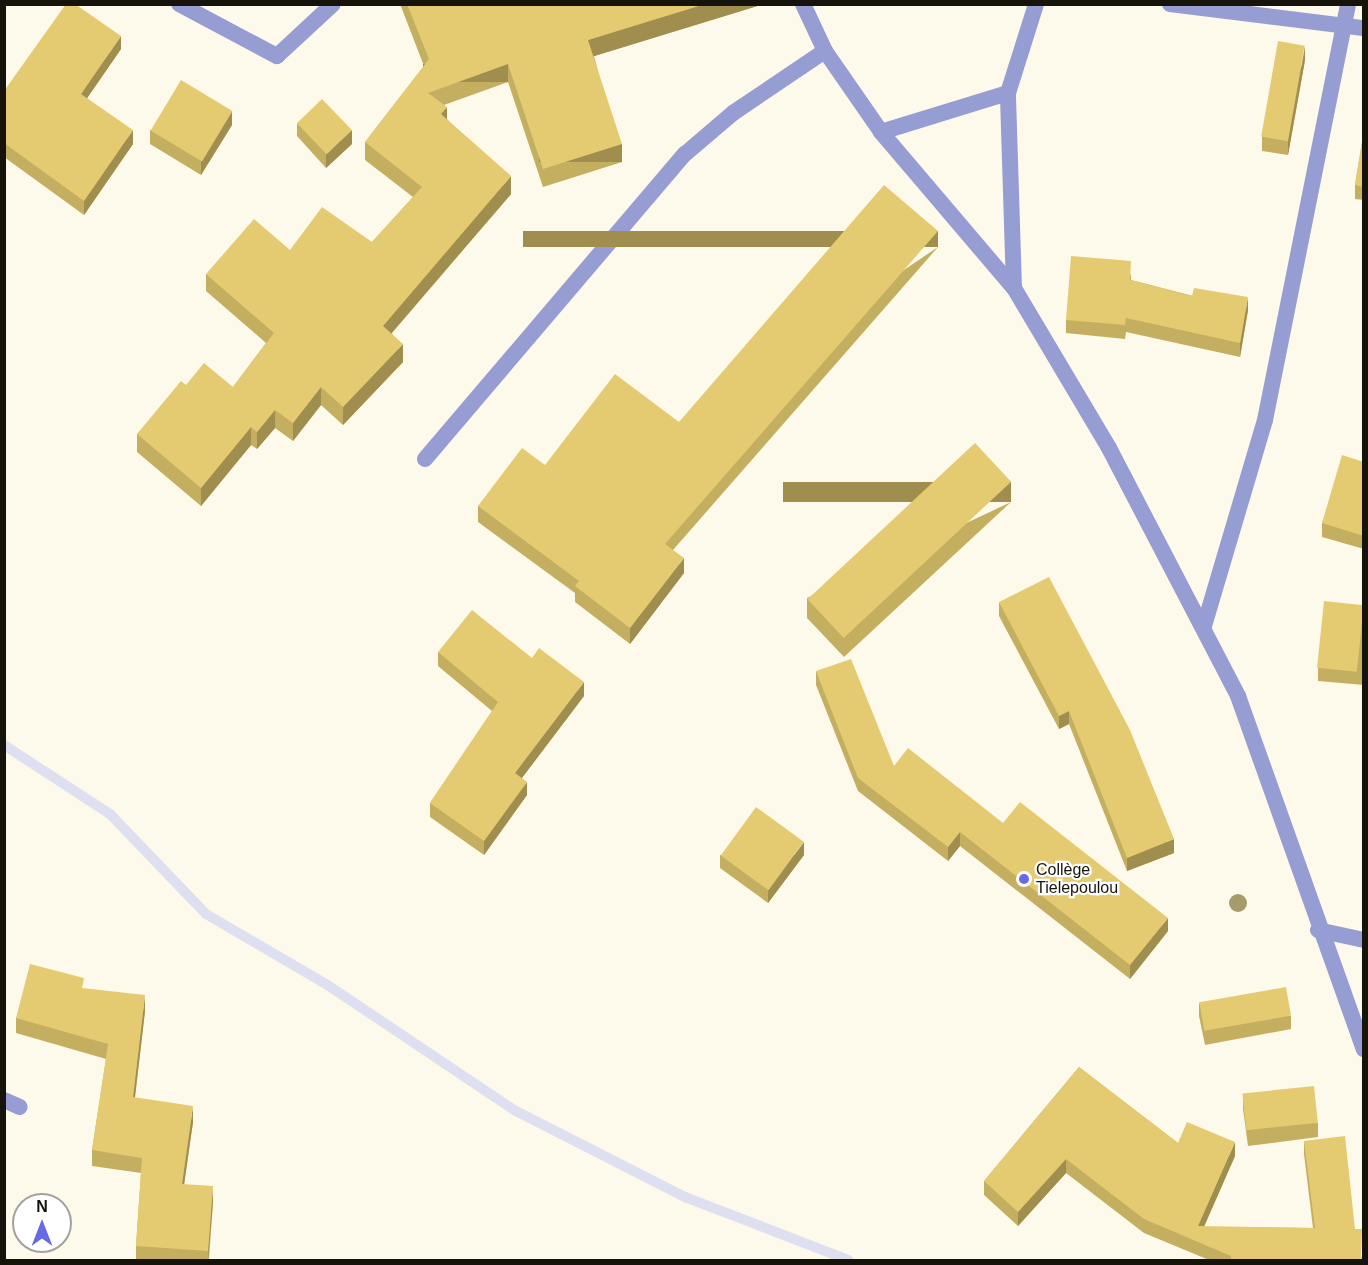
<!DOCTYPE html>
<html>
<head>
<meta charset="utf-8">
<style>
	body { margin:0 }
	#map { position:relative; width:1368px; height:1265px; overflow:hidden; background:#fefaeb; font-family:Helvetica,sans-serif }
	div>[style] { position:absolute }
	.stream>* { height:10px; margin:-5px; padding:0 5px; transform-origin:5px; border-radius:5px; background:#dee0f1 }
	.service>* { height:16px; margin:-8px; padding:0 8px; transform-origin:8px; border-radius:8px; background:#969dd3 }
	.minor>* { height:16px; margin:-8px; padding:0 8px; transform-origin:8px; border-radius:8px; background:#969dd3 }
	.trees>* { width:18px; height:18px; margin:-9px; border-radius:50%; background:#a69b6b }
	.wall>* { inset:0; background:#c4af61 }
	.shaded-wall>* { inset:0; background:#a08e4f; transform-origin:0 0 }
	.building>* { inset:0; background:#e4cb71; transform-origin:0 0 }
	.dots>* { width:16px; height:16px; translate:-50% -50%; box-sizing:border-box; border:3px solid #fff; border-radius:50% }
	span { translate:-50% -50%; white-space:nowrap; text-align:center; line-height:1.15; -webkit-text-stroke:4.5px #fff; paint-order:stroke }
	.poi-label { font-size:16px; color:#16130b }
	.left { translate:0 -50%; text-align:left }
	.frame { position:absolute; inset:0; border:6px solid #16130b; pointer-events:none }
	.north { position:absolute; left:12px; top:1193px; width:60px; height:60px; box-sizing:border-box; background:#fff; border:2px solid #a2a19d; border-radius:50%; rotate:0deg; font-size:16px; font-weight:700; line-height:24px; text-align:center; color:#16130b }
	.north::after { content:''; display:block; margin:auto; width:21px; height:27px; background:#676ae3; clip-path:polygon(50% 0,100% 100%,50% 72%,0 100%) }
</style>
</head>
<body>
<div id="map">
	<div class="stream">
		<div style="left:4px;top:745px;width:126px;rotate:33.1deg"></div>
		<div style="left:110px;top:814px;width:139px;rotate:46.2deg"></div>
		<div style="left:206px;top:914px;width:143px;rotate:30.3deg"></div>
		<div style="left:329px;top:986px;width:225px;rotate:33.8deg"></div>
		<div style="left:516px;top:1111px;width:190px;rotate:27deg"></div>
		<div style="left:685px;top:1197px;width:175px;rotate:21.1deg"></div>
	</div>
	<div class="service">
		<div style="left:179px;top:4px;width:111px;rotate:28deg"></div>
		<div style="left:277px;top:56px;width:76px;rotate:-42.9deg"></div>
	</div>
	<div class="minor">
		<div style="left:803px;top:4px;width:52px;rotate:64.9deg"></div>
		<div style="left:825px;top:51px;width:98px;rotate:55.3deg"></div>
		<div style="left:881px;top:132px;width:205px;rotate:49.6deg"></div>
		<div style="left:1014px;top:288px;width:186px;rotate:59.3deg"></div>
		<div style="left:1109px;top:448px;width:280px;rotate:62.5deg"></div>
		<div style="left:1238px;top:696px;width:375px;rotate:70.4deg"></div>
		<div style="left:1170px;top:4px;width:195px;rotate:7.1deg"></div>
		<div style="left:881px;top:132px;width:133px;rotate:-17.1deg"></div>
		<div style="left:1014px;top:288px;width:195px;rotate:-91.8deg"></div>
		<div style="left:1008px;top:93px;width:93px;rotate:-72.5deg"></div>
		<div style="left:425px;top:459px;width:401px;rotate:-49.6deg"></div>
		<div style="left:685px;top:154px;width:63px;rotate:-40.5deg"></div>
		<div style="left:733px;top:113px;width:111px;rotate:-34deg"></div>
		<div style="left:1204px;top:626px;width:215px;rotate:-73.5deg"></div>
		<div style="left:1265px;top:420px;width:424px;rotate:-78.7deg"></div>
		<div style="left:1318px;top:930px;width:47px;rotate:12.3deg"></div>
		<div style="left:4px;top:1100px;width:17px;rotate:24deg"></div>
	</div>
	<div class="trees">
		<div style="left:1238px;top:903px"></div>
	</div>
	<div class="wall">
		<div style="clip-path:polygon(400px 4px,764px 4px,594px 56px,622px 162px,543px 187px,508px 82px,444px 105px,447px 119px,511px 194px,392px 333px,403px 362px,343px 425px,321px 405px,293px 441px,275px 428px,257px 449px,251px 445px,201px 506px,137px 452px,137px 434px,186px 385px,233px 387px,266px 343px,206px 291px,206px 274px,290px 250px,372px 242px,413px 197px,365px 160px,365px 142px,424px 66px)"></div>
		<div style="clip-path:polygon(121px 49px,87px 98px,133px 144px,84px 215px,4px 157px,4px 91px)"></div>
		<div style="clip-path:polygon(1305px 60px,1288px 155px,1262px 151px,1262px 137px)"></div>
		<div style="clip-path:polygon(297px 123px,352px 144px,326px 168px,297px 136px)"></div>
		<div style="clip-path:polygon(232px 125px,201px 175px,150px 144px,150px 130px)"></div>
		<div style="clip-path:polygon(1363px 136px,1364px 200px,1355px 199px,1355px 185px)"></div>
		<div style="clip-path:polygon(938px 247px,673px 550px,684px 573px,630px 644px,575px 602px,575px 593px,478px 522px,478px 506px,545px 465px,679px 422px)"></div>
		<div style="clip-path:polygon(1131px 274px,1131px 280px,1248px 310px,1240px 357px,1126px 332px,1125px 339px,1066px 333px,1066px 320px)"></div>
		<div style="clip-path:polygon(1364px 462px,1364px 549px,1322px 537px,1322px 523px)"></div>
		<div style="clip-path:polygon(1011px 502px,844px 657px,807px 618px,807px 598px)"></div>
		<div style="clip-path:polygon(999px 602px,1174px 853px,1127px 871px,1069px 724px,1059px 729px,999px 616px)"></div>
		<div style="clip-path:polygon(1364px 605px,1364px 685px,1318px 681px,1318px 668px)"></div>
		<div style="clip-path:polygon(438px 652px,532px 658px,584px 696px,522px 778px,527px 795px,484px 855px,430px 817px,430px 803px,492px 711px,438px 666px)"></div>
		<div style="clip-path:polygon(816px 671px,894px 766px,1003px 823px,1168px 931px,1130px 979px,960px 846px,948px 861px,858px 791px,816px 685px)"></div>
		<div style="clip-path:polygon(720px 855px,804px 855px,768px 903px,720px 868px)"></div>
		<div style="clip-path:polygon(84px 989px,145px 1011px,135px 1098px,193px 1122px,184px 1184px,213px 1202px,209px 1260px,136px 1260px,136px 1246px,141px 1173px,92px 1166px,92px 1150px,106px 1059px,16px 1033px,16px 1018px)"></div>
		<div style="clip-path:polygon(1199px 1003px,1291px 1016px,1291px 1029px,1205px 1045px,1199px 1016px)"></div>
		<div style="clip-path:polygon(1079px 1067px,1178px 1143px,1235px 1156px,1204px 1227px,1313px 1228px,1304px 1154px,1304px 1141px,1355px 1229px,1362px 1260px,1209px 1260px,1144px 1233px,1066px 1173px,1018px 1226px,984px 1195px,984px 1181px)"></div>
		<div style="clip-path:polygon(1243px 1095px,1318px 1123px,1318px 1137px,1248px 1146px,1243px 1109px)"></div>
	</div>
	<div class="shaded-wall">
		<div style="clip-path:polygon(705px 4px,764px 4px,588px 58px,588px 40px)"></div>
		<div style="clip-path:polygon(121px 36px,121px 49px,81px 107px,81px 94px)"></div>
		<div style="clip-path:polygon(1305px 46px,1305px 60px,1288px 155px,1288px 142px)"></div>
		<div style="left:508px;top:64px;width:18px;height:85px;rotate:90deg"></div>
		<div style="clip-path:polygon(447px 107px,447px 125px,441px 114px)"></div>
		<div style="clip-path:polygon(232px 111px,232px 125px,201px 175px,201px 161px)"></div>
		<div style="clip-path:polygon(133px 130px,133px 144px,84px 215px,84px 201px)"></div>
		<div style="clip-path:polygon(352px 130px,352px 144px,326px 168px,326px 154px)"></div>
		<div style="left:622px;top:144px;width:18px;height:83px;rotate:90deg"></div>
		<div style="clip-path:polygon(511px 176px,511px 194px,383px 343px,383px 326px)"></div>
		<div style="left:938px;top:231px;width:16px;height:415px;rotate:90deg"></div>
		<div style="clip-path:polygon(1248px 297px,1248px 310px,1240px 357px,1240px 343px)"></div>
		<div style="clip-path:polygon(403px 344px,403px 362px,343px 425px,343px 407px)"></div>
		<div style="clip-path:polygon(321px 387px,321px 405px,293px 441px,293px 423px)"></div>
		<div style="clip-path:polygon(275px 410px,275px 428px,257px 449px,257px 432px)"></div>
		<div style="clip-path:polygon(251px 427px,251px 445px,201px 506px,201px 488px)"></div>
		<div style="left:1011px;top:482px;width:20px;height:228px;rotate:90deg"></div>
		<div style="clip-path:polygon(684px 558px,684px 573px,630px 644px,630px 628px)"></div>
		<div style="clip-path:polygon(584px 682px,584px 696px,515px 787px,515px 773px)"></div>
		<div style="clip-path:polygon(1069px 711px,1069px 724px,1059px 729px,1059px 716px)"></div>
		<div style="clip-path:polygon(527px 782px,527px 795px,484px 855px,484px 841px)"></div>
		<div style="clip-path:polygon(960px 832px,960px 846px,948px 861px,948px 847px)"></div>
		<div style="clip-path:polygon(1174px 839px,1174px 853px,1127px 871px,1127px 858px)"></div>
		<div style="clip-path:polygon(804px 842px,804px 855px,768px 903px,768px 890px)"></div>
		<div style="clip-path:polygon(1168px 918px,1168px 931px,1130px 979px,1130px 965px)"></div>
		<div style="clip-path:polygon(145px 995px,145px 1011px,133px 1113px,133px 1097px)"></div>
		<div style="clip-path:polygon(193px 1106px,193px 1122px,182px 1199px,182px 1184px)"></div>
		<div style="clip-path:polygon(1235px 1142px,1235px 1156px,1198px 1240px,1198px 1226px)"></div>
		<div style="clip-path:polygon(1066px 1159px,1066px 1173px,1018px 1226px,1018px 1212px)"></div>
		<div style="clip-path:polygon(213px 1186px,213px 1202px,208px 1260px,208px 1251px)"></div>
	</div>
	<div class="building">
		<div style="clip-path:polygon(66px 4px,75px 4px,121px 36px,81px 94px,133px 130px,84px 201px,4px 143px,4px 91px)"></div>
		<div style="clip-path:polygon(407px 4px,705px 4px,588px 40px,622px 144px,543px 169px,508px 64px,428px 93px,447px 107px,441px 114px,511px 176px,383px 326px,403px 344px,343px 407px,321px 387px,293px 423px,275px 410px,257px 432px,251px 427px,201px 488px,137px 434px,181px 381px,186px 385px,204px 363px,233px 387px,274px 333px,206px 274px,254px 219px,290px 250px,322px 207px,372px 242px,422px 187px,365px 142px,429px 59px)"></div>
		<div style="left:1278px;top:41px;width:27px;height:97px;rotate:10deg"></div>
		<div style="left:181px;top:80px;width:60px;height:59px;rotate:31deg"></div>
		<div style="left:322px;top:99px;width:43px;height:35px;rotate:46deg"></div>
		<div style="clip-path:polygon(1363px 136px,1364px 137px,1364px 187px,1355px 185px)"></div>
		<div style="clip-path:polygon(884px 185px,938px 231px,665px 544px,684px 558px,630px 628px,575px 586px,579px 581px,478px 506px,522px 448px,545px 465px,615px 374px,679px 422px)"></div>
		<div style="clip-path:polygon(1071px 256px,1131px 261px,1130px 280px,1192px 296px,1194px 288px,1248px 297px,1240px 343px,1126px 318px,1125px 325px,1066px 320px)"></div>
		<div style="left:975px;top:443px;width:53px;height:229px;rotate:47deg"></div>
		<div style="clip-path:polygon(1342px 455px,1364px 462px,1364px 536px,1322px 523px)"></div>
		<div style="clip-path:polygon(1049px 577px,1130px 730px,1174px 839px,1127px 858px,1069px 711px,1059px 716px,999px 602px)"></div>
		<div style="left:1324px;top:601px;width:40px;height:67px;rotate:6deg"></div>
		<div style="clip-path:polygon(472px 610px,532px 658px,539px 648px,584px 682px,515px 773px,527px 782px,484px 841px,430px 803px,498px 702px,438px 652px)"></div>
		<div style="clip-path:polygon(851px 659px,894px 766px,908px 748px,1003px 823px,1020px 802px,1168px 918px,1130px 965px,960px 832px,948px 847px,858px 778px,816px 671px)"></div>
		<div style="left:756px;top:807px;width:59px;height:60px;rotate:36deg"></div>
		<div style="clip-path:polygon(30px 964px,84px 978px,82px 988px,145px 995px,133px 1097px,193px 1106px,182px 1184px,213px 1186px,208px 1251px,136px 1246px,142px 1158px,92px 1150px,108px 1044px,16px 1018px)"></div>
		<div style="left:1286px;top:987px;width:29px;height:88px;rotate:80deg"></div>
		<div style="clip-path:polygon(1079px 1067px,1178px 1143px,1187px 1122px,1235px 1142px,1198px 1226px,1315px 1228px,1304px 1141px,1345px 1136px,1355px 1229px,1362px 1229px,1361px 1260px,1231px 1260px,1231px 1256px,1144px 1219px,1066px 1159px,1018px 1212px,984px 1181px)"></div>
		<div style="left:1314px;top:1086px;width:37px;height:72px;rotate:84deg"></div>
	</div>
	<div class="dots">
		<div style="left:1024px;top:879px;background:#676ae3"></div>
	</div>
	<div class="poi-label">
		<span class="left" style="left:1036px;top:879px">Collège<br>Tielepoulou</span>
	</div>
	<div class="frame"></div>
	<div class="north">N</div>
</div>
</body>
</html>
